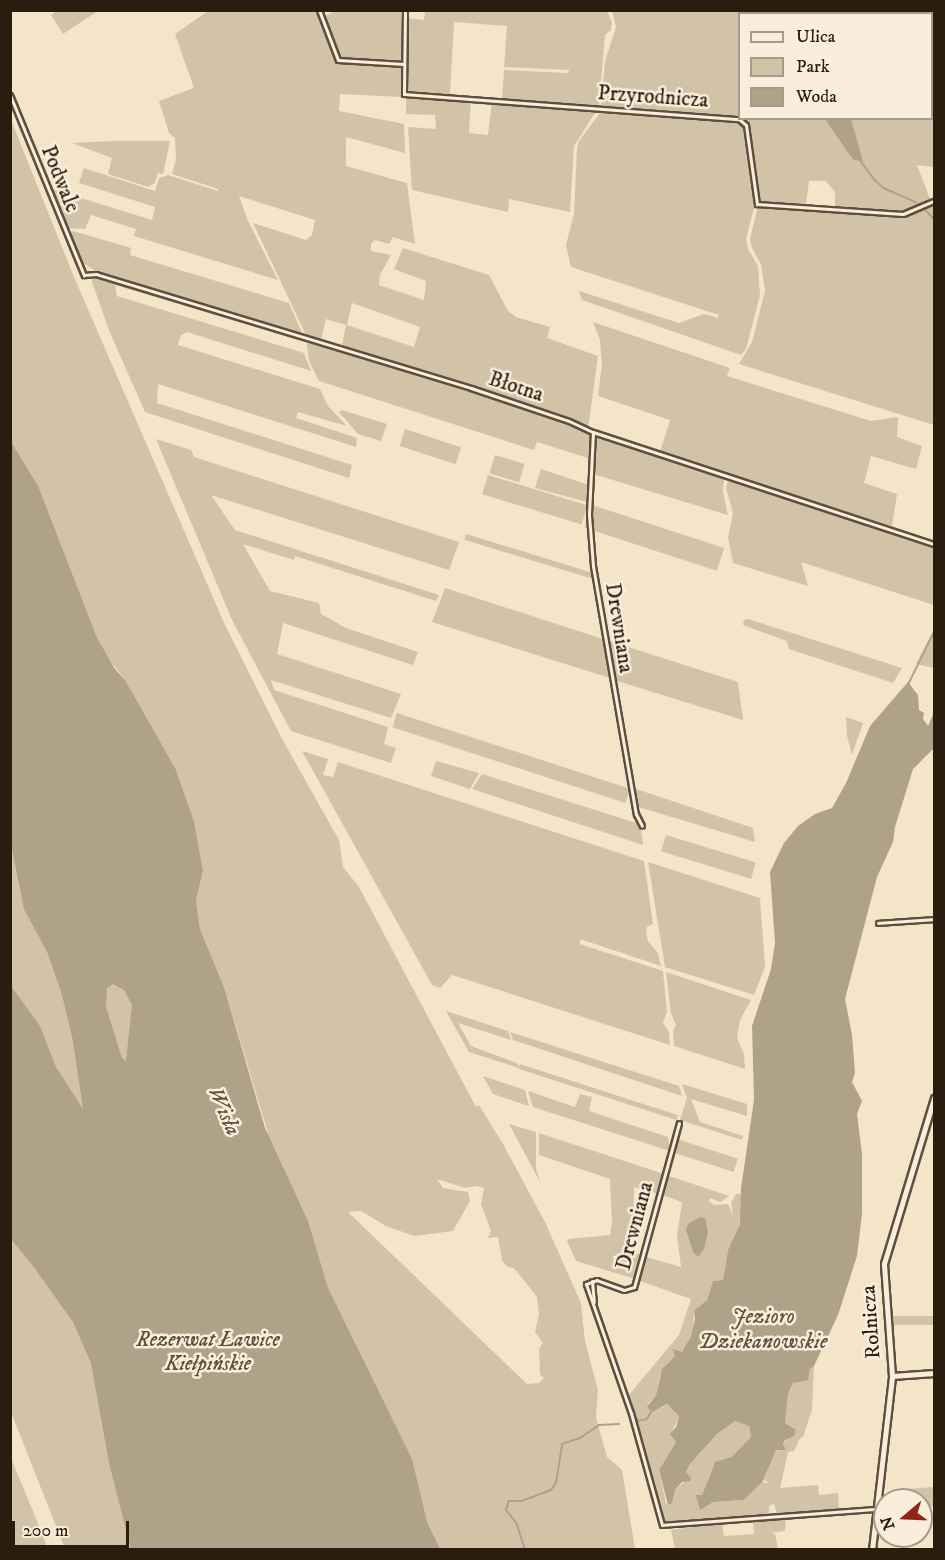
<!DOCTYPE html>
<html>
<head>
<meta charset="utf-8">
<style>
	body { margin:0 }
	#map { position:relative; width:945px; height:1560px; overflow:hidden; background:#f4e5c8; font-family:"IM FELL DW Pica",serif }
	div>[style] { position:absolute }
	.green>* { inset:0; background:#d2c3a8; transform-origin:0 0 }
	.water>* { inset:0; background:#b0a189 }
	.stream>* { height:1.5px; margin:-0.75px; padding:0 0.75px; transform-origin:0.75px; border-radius:0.75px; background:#b0a189 }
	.roads { filter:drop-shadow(2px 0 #5d4f3c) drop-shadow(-2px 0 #5d4f3c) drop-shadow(0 2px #5d4f3c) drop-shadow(0 -2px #5d4f3c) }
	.street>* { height:3px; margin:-1.5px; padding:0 1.5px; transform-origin:1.5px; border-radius:1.5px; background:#f8eedb }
	.secondary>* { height:4.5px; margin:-2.25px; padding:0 2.25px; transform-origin:2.25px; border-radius:2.25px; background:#f8eedb }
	span { translate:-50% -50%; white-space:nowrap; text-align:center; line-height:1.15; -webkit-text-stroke:5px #f8eedb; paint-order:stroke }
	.street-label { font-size:21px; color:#2b1d0e }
	.park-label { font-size:21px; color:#5d4f3c; font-style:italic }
	.water-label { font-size:22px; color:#60523f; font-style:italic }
	.frame { position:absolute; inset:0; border:12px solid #2b1d0e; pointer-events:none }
	.legend { position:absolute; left:738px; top:12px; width:195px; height:108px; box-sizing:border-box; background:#f8eedb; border:2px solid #a69a89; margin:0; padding:8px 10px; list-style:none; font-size:18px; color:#2b1d0e }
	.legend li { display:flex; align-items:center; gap:12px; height:30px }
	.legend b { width:30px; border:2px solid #a69a89 }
	.north { position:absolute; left:873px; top:1488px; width:60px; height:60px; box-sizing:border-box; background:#f8eedb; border:2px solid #a69a89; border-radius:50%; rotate:251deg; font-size:16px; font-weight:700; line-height:24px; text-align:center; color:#2b1d0e }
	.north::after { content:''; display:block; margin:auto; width:21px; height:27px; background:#8f2418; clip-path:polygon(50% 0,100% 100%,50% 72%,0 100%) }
	.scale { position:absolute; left:12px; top:1521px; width:117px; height:27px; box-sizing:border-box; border:3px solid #2b1d0e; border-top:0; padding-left:8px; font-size:18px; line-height:21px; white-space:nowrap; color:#2b1d0e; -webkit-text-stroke:4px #f8eedb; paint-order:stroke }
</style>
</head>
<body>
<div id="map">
	<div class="green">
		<div style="clip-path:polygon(428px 10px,607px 11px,612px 22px,611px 30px,605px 35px,599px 106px,502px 99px,504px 70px,568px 73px,569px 70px,504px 67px,507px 26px,454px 22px,450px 94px,406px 91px,407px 18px,424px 20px,425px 12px)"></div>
		<div style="clip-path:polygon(57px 11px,57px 10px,98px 11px,63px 34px,51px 15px)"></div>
		<div style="clip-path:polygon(evenodd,208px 11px,317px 11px,338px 62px,402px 65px,402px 97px,340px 94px,339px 111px,404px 124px,405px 153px,346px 137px,346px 166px,407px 183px,415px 244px,393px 237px,389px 244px,375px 240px,371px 244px,371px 251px,391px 255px,380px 275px,379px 285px,424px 300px,426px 281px,394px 269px,403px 248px,489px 275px,508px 311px,516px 317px,550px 327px,547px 338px,598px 356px,588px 429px,561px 415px,342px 346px,346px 325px,326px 319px,321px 340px,306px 335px,253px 223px,306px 240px,312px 235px,315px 220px,239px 196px,248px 221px,278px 280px,134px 236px,136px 229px,91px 215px,85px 229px,65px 228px,49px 188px,152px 220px,155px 207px,79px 183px,84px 168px,155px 191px,159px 178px,168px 175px,218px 191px,218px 189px,172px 174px,176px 159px,175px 138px,169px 133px,159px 101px,194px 88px,175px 34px,208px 11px,352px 303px,420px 327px,414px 347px,347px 325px,352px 303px)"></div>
		<div style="clip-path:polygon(335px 11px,403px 11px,402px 62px,340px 58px,325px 16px)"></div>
		<div style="clip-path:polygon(612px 11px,934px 11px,934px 167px,917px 165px,934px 209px,934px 425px,739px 364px,752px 342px,765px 291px,761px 264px,752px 248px,750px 239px,758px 206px,852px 212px,848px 207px,835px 206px,835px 192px,826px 181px,809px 181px,806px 204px,763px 202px,759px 199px,748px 119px,932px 118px,932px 14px,740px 14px,739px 117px,601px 106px,605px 61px,616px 27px)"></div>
		<div style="clip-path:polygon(406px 96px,471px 101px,469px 133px,488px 135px,492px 102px,597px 110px,574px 146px,570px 212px,509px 199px,508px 212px,412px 190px,408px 127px,436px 129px,435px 115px,406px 114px)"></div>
		<div style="clip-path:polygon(602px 110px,743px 123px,755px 204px,746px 239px,748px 249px,758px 266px,760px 295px,746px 349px,741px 355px,582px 300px,579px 291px,679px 323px,704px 314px,718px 318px,719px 315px,571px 267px,566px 245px,574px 214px,577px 149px,579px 141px)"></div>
		<div style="clip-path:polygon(evenodd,11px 120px,74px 277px,225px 625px,281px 737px,339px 840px,343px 867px,359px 887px,476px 1107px,479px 1105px,503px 1144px,545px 1222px,581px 1303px,585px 1341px,598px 1390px,596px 1417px,607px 1457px,622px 1470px,635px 1549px,65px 1549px,11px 1412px,11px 120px,109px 659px,125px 680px,138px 705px,199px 850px,203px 871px,196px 900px,200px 929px,224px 987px,268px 1133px,227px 1094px,109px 659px,11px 120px,437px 1179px,465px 1188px,477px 1186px,484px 1188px,481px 1204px,491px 1231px,488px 1238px,498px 1237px,502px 1261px,508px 1267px,514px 1268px,537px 1297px,539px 1314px,535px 1332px,543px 1343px,539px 1349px,540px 1374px,544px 1378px,539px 1383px,527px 1384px,348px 1212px,361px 1211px,386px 1226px,414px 1236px,453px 1231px,470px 1201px,468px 1192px,443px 1188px,437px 1179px)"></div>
		<div style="clip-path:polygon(112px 141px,170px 141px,163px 174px,158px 173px,155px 183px,148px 187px,108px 174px,112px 158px,72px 143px)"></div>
		<div style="clip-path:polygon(73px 231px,131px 248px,130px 255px,289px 303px,303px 335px,97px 272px,80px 261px,67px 233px)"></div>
		<div style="clip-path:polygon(93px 277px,305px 339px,305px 342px,115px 285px,117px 296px,304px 353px,311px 371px,187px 332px,181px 335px,178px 345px,320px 389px,328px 406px,347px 426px,298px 412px,296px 418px,357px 438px,356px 447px,158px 384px,157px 403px,352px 465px,349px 478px,145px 412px,110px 333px,92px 282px)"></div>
		<div style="clip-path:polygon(593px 322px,730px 368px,727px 376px,871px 421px,898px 417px,897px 437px,922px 446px,916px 469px,871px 456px,864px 483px,897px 494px,892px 526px,660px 452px,670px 420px,598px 396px,602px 364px,600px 340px)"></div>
		<div style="clip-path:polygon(310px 340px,573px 424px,592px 432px,591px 459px,537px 442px,534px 450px,319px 381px,309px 361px,307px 345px)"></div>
		<div style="clip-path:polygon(342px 410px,387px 424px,381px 441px,358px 434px,339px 412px)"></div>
		<div style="left:405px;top:429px;width:59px;height:18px;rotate:18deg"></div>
		<div style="clip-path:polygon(595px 436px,724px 479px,723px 492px,728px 515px,593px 474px)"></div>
		<div style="clip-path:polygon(156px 439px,191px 450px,194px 457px,459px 542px,449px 570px,211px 495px,235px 530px,439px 595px,436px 601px,295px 556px,294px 560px,243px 544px,270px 591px,319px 603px,321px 614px,346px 628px,418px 652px,413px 665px,283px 623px,277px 654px,401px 694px,391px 718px,271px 680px,274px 690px,388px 727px,384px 744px,396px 748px,391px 763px,291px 731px,232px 620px)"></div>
		<div style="left:495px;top:455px;width:31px;height:19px;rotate:17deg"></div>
		<div style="clip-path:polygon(541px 469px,589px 485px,587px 502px,535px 488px)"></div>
		<div style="left:488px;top:475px;width:104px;height:20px;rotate:17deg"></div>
		<div style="clip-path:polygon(728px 480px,934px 547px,934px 605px,801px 562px,808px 586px,733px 563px,728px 538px,733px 513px,726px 488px)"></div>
		<div style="left:592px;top:505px;width:139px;height:24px;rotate:18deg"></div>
		<div style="left:466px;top:534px;width:133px;height:6px;rotate:17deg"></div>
		<div style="clip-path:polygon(445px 588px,603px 639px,610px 678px,432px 622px)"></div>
		<div style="clip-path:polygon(748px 619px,902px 668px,893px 683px,789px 649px,787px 641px,743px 625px,744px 620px)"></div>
		<div style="clip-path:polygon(934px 629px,934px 668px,916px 664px)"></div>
		<div style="clip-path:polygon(606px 640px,738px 682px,743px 720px,614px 680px)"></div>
		<div style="left:397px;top:713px;width:245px;height:15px;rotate:18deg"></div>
		<div style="clip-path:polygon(846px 717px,863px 723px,852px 755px,847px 736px)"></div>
		<div style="clip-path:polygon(302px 751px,328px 759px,323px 775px,333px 777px,338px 762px,644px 861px,653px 924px,647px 927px,646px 933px,648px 941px,658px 953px,661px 966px,580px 939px,580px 944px,663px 971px,667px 1012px,663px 1023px,669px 1032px,670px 1045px,452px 975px,440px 988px,432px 985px)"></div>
		<div style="clip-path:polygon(436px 761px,479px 773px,470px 789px,431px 776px)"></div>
		<div style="clip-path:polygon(482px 774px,636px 823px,641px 828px,643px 845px,472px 789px)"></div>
		<div style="clip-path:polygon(633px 788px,753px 828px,755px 842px,635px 806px)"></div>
		<div style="left:666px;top:835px;width:94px;height:17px;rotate:17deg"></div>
		<div style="clip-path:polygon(648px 862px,760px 898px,765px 967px,754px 995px,665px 967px)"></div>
		<div style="clip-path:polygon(666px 972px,751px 1000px,740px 1020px,737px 1038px,744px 1054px,745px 1069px,674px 1046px,673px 1031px,676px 1025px,671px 1014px)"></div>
		<div style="clip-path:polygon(446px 1011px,508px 1031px,511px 1040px,458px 1023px,471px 1046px,517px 1063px,519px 1068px,469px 1052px)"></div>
		<div style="clip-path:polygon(510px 1032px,679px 1086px,682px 1096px,513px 1040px)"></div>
		<div style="left:520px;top:1064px;width:166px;height:5px;rotate:18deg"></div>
		<div style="clip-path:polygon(483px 1076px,525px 1090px,529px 1106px,493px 1094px)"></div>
		<div style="clip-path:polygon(682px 1084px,747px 1104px,747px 1116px,691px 1099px,700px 1122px,743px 1136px,742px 1140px,680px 1120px,687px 1098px)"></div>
		<div style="clip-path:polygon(528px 1091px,575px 1107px,580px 1094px,592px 1097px,589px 1111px,668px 1137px,670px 1151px,533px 1107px)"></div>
		<div style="clip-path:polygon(509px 1124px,536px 1132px,536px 1168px,540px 1182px)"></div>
		<div style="clip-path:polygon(539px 1133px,664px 1174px,658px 1194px,634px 1187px,633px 1252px,641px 1255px,635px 1279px,576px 1261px,567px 1241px,569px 1239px,610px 1235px,612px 1222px,610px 1179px,539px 1155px)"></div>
		<div style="left:677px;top:1139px;width:64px;height:14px;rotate:18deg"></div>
		<div style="clip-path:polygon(666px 1175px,729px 1196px,720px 1202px,710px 1198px,709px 1201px,714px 1205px,728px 1204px,733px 1215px,731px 1203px,736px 1194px,741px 1194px,742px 1214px,737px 1234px,728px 1250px,723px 1280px,713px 1281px,707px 1300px,694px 1312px,693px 1330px,684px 1350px,679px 1353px,674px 1349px,675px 1356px,665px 1366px,659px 1378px,656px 1395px,648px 1404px,661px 1408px,667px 1404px,679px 1416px,672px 1432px,676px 1442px,659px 1470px,666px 1504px,668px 1505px,675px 1490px,687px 1479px,686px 1472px,690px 1464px,717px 1434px,735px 1421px,749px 1426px,751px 1437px,733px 1457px,713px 1466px,702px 1495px,698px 1497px,699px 1508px,713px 1502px,744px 1500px,761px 1482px,769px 1483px,764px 1480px,774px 1453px,779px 1449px,786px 1450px,783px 1444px,790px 1436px,791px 1427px,785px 1423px,785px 1418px,788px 1393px,793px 1383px,814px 1366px,812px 1410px,803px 1437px,800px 1438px,794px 1451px,788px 1452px,780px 1488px,818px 1485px,819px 1495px,838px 1493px,839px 1509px,777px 1514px,774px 1504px,769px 1506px,769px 1514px,753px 1517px,667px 1524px,662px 1520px,628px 1396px,679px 1335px,691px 1299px,637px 1280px,643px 1256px,681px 1267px,677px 1235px,682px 1202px,660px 1194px)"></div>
		<div style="left:934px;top:1316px;width:9px;height:43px;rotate:90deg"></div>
		<div style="clip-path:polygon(10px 1456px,35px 1516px,48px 1549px,11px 1549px)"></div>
		<div style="clip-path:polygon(934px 1487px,934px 1506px,921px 1507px,921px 1500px,905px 1500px,904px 1489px)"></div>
		<div style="clip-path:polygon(786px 1518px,785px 1531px,771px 1533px,775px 1534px,778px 1549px,675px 1549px,671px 1530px,722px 1523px,724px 1536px,754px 1534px,753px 1521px)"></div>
	</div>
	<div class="water">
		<div style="clip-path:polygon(825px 119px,851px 119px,863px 161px,854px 160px,849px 154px)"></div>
		<div style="clip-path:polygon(evenodd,11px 442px,38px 486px,97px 638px,115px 669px,125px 680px,176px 770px,194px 822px,203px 871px,196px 900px,200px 929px,224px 987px,265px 1128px,308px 1221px,328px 1288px,412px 1459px,427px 1522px,440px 1549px,131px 1549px,109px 1463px,91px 1363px,73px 1322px,33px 1266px,11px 1239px,11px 986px,40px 1026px,56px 1067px,83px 1109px,73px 1041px,62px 995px,48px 954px,24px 909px,11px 844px,11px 442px,113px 984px,124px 990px,132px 1005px,126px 1061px,122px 1058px,106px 1007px,107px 988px,113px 984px)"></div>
		<div style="clip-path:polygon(908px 682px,918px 695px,919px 710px,924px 713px,923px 719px,928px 726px,934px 712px,934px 748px,913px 769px,895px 827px,893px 842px,877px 877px,845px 999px,852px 1035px,855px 1073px,852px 1082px,862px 1101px,857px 1114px,862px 1154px,862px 1214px,857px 1256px,838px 1315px,814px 1366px,810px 1369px,808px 1380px,793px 1383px,788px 1393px,785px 1423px,796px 1430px,794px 1436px,785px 1440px,783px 1444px,786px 1450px,776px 1450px,763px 1481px,744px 1500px,713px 1502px,700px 1510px,696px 1495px,702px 1495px,715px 1462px,732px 1457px,751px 1437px,749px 1426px,735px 1421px,717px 1434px,690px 1464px,686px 1472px,691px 1478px,690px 1481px,682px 1482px,675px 1490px,672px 1503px,668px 1505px,659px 1470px,676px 1442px,670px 1434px,676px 1427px,679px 1416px,667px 1404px,652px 1412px,647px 1407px,656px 1395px,662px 1369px,675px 1356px,673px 1349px,682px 1352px,691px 1336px,695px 1319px,694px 1311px,707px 1300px,713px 1281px,723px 1280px,728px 1250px,740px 1224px,741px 1188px,754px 1100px,752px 1026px,771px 969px,775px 943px,770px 872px,784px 843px,798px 826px,815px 814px,832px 808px,846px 783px,870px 726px)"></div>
		<div style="clip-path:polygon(700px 1217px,705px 1218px,708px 1232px,704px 1249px,698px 1257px,693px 1252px,686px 1230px,688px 1224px)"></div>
	</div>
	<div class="stream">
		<div style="left:861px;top:161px;width:24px;rotate:54deg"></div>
		<div style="left:875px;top:180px;width:12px;rotate:42deg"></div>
		<div style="left:884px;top:188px;width:36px;rotate:24deg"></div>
		<div style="left:923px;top:207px;width:16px;rotate:47deg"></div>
		<div style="left:908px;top:685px;width:59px;rotate:-63.9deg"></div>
		<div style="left:638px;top:1421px;width:9px;rotate:-13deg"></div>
		<div style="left:647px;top:1419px;width:8px;rotate:-60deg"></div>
		<div style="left:525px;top:1550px;width:28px;rotate:-108deg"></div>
		<div style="left:516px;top:1523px;width:16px;rotate:-128deg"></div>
		<div style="left:506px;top:1510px;width:9px;rotate:-72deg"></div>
		<div style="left:509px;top:1501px;width:13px"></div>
		<div style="left:522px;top:1501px;width:31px;rotate:-21deg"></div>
		<div style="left:551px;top:1490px;width:9px;rotate:-54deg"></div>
		<div style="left:556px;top:1483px;width:39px;rotate:-81deg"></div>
		<div style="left:562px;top:1444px;width:19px;rotate:-18deg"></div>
		<div style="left:580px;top:1438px;width:23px;rotate:-34deg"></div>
		<div style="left:599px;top:1425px;width:20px;rotate:-3deg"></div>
	</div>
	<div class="roads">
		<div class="street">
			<div style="left:319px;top:10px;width:53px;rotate:69.2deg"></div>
			<div style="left:338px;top:60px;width:66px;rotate:3.5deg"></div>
			<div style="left:405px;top:10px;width:84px;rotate:90.7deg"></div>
			<div style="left:404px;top:94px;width:336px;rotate:4.3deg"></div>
			<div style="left:739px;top:119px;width:9px;rotate:41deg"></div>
			<div style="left:746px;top:125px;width:80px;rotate:82.1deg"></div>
			<div style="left:757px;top:204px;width:146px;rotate:3.9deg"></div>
			<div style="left:903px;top:214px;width:34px;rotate:-23deg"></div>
			<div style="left:10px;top:95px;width:195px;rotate:67.7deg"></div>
			<div style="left:84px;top:275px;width:12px;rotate:-5deg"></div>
			<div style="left:96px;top:274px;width:392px;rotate:16.9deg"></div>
			<div style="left:471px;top:388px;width:103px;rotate:18.6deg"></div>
			<div style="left:569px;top:421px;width:26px;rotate:25deg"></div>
			<div style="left:593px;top:432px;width:359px;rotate:18.2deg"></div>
			<div style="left:593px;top:432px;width:83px;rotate:92.8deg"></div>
			<div style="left:589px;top:515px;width:51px;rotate:85.5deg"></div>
			<div style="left:593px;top:566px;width:252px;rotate:80.2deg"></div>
			<div style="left:636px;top:814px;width:13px;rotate:63deg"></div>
			<div style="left:878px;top:923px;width:56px;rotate:-4.1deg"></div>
			<div style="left:679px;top:1123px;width:170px;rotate:105.3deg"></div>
			<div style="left:634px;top:1287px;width:10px;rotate:163deg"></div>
			<div style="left:624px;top:1290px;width:29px;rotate:-160deg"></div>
			<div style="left:597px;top:1280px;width:12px;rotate:160deg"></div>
			<div style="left:586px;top:1284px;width:137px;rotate:70.8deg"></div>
			<div style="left:631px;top:1413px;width:116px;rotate:74.5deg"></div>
			<div style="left:662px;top:1525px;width:215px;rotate:-4.3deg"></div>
			<div style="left:592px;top:1281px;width:21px;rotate:85deg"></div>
		</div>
		<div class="secondary">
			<div style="left:892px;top:1376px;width:42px;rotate:-4.1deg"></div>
			<div style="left:872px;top:1550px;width:175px;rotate:-83.4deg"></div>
			<div style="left:892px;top:1376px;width:112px;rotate:-94.1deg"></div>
			<div style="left:884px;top:1264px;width:173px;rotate:-73.2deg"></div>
		</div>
	</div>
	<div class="street-label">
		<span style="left:653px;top:97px;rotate:4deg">Przyrodnicza</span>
		<span style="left:60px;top:179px;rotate:68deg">Podwale</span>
		<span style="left:516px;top:387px;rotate:18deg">Błotna</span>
		<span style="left:619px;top:628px;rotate:81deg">Drewniana</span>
		<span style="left:635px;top:1226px;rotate:-75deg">Drewniana</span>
		<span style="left:871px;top:1322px;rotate:-94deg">Rolnicza</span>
	</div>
	<div class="park-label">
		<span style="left:208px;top:1352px">Rezerwat Ławice<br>Kiełpińskie</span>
	</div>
	<div class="water-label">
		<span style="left:224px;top:1111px;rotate:66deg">Wisła</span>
		<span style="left:763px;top:1329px">Jezioro<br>Dziekanowskie</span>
	</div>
	<div class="frame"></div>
	<ul class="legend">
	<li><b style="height:8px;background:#f8eedb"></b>Ulica</li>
	<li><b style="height:16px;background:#d2c3a8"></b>Park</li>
	<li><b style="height:16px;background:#b0a189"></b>Woda</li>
	</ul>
	<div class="north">N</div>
	<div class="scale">200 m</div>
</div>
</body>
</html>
